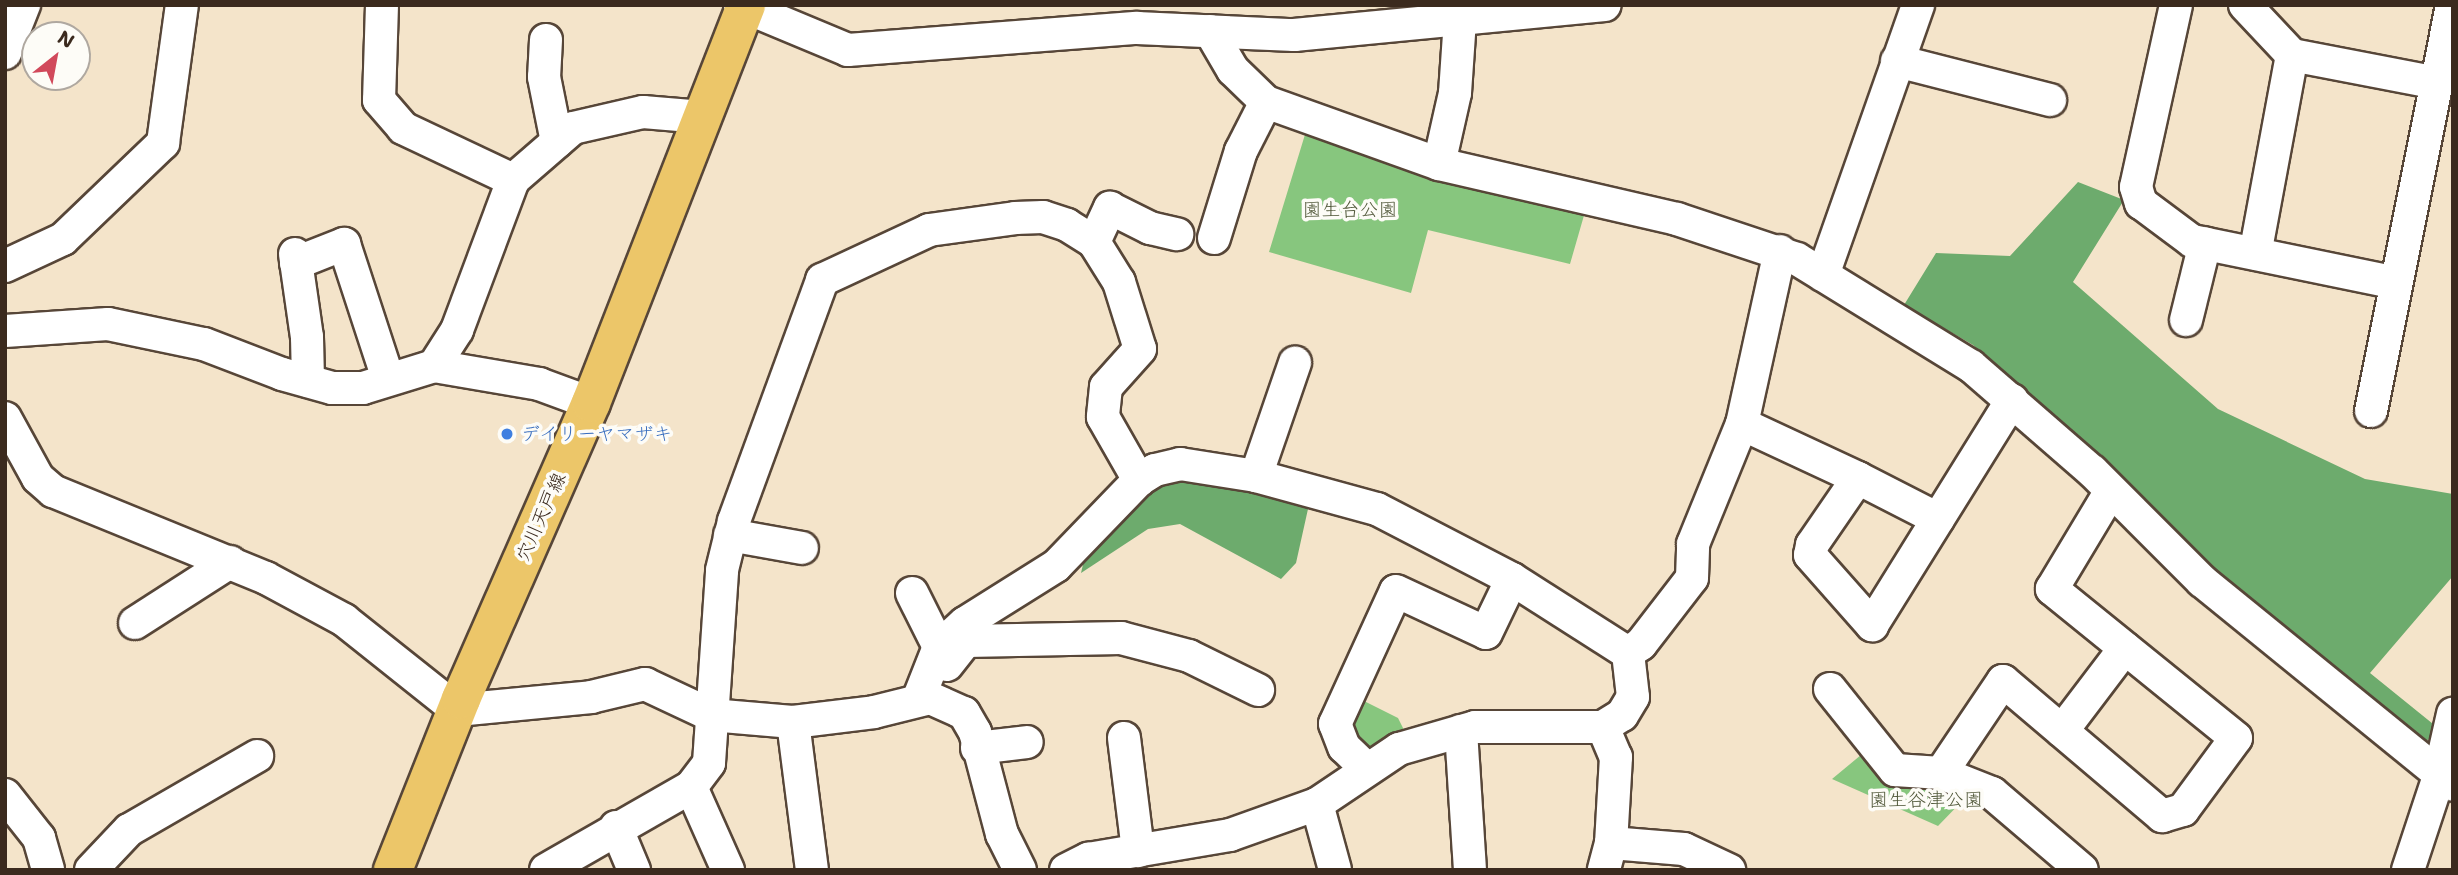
<!DOCTYPE html>
<html>
<head>
<meta charset="utf-8">
<style>
	body { margin:0 }
	#map { position:relative; width:2458px; height:875px; overflow:hidden; background:#f4e4ca; font-family:"Shantell Sans","Klee One",sans-serif }
	div>[style] { position:absolute }
	.green>* { inset:0; background:#87c67e }
	.forest>* { inset:0; background:#6dab6d }
	.roads { filter:drop-shadow(2px 0 #574638) drop-shadow(-2px 0 #574638) drop-shadow(0 2px #574638) drop-shadow(0 -2px #574638) }
	.minor>* { height:32px; margin:-16px; padding:0 16px; transform-origin:16px; border-radius:16px; background:#fff }
	.major>* { height:38px; margin:-19px; padding:0 19px; transform-origin:19px; border-radius:19px; background:#ecc669 }
	.dots>* { width:19px; height:19px; translate:-50% -50%; box-sizing:border-box; border:4px solid #fdfcf7; border-radius:50% }
	span { translate:-50% -50%; white-space:nowrap; text-align:center; line-height:1.15; -webkit-text-stroke:7px #fdfcf7; paint-order:stroke }
	.park-label { font-size:19px; color:#52593b }
	.shop-label { font-size:19px; color:#366cbe }
	.left { translate:0 -50%; text-align:left }
	.street-label { font-size:19px; color:#3b2a1e }
	.frame { position:absolute; inset:0; border:7px solid #3b2a1e; pointer-events:none }
	.north { position:absolute; left:21px; top:21px; width:70px; height:70px; box-sizing:border-box; background:#fdfcf7; border:2px solid #afa8a0; border-radius:50%; rotate:31deg; font-size:19px; font-weight:700; line-height:28px; text-align:center; color:#3b2a1e }
	.north::after { content:''; display:block; margin:auto; width:24px; height:32px; background:#d1495b; clip-path:polygon(50% 0,100% 100%,50% 72%,0 100%) }
</style>
</head>
<body>
<div id="map">
	<div class="green">
		<div style="clip-path:polygon(1307px 128px,1587px 205px,1570px 264px,1428px 230px,1411px 293px,1269px 252px)"></div>
		<div style="clip-path:polygon(1356px 697px,1398px 718px,1405px 732px,1366px 752px,1350px 735px)"></div>
		<div style="clip-path:polygon(1867px 750px,1927px 780px,1967px 796px,1938px 826px,1832px 779px)"></div>
	</div>
	<div class="forest">
		<div style="clip-path:polygon(2078px 182px,2124px 200px,2073px 282px,2218px 409px,2365px 479px,2453px 494px,2453px 576px,2370px 673px,2438px 728px,2426px 742px,2283px 635px,1973px 345px,1904px 305px,1936px 253px,2010px 256px)"></div>
		<div style="clip-path:polygon(1195px 476px,1310px 500px,1296px 563px,1281px 579px,1180px 524px,1148px 529px,1081px 573px,1085px 556px,1150px 488px)"></div>
	</div>
	<div class="roads">
		<div class="minor">
			<div style="left:382px;top:5px;width:95px;rotate:91.8deg"></div>
			<div style="left:379px;top:100px;width:37px;rotate:49deg"></div>
			<div style="left:403px;top:128px;width:122px;rotate:25.3deg"></div>
			<div style="left:740px;top:5px;width:117px;rotate:22.6deg"></div>
			<div style="left:848px;top:50px;width:290px;rotate:-4.4deg"></div>
			<div style="left:1137px;top:28px;width:157px;rotate:2.6deg"></div>
			<div style="left:1294px;top:35px;width:312px;rotate:-5.5deg"></div>
			<div style="left:2176px;top:5px;width:186px;rotate:102.4deg"></div>
			<div style="left:2136px;top:187px;width:17px;rotate:73deg"></div>
			<div style="left:2141px;top:203px;width:64px;rotate:36.7deg"></div>
			<div style="left:2192px;top:241px;width:208px;rotate:11.6deg"></div>
			<div style="left:2245px;top:5px;width:69px;rotate:46.8deg"></div>
			<div style="left:2292px;top:55px;width:202px;rotate:100.5deg"></div>
			<div style="left:1210px;top:31px;width:45px;rotate:59.5deg"></div>
			<div style="left:1233px;top:70px;width:46px;rotate:44.1deg"></div>
			<div style="left:1266px;top:102px;width:184px;rotate:19.7deg"></div>
			<div style="left:1439px;top:164px;width:244px;rotate:13deg"></div>
			<div style="left:1677px;top:219px;width:126px;rotate:18.4deg"></div>
			<div style="left:1797px;top:259px;width:204px;rotate:31.6deg"></div>
			<div style="left:1971px;top:366px;width:160px;rotate:41deg"></div>
			<div style="left:2092px;top:471px;width:156px;rotate:45deg"></div>
			<div style="left:2202px;top:581px;width:323px;rotate:39.1deg"></div>
			<div style="left:546px;top:40px;width:37px;rotate:93deg"></div>
			<div style="left:544px;top:77px;width:66px;rotate:78.7deg"></div>
			<div style="left:5px;top:53px;width:52px;rotate:-68.4deg"></div>
			<div style="left:2292px;top:55px;width:148px;rotate:10.9deg"></div>
			<div style="left:1897px;top:61px;width:158px;rotate:14.3deg"></div>
			<div style="left:1439px;top:164px;width:73px;rotate:-77.3deg"></div>
			<div style="left:1455px;top:93px;width:74px;rotate:-86.1deg"></div>
			<div style="left:1214px;top:238px;width:91px;rotate:-72.8deg"></div>
			<div style="left:1241px;top:151px;width:55px;rotate:-63deg"></div>
			<div style="left:1094px;top:242px;width:38px;rotate:-65deg"></div>
			<div style="left:1110px;top:208px;width:45px;rotate:26.6deg"></div>
			<div style="left:1150px;top:228px;width:28px;rotate:13deg"></div>
			<div style="left:295px;top:254px;width:84px;rotate:81.8deg"></div>
			<div style="left:307px;top:337px;width:44px;rotate:88.7deg"></div>
			<div style="left:296px;top:263px;width:52px;rotate:-21.6deg"></div>
			<div style="left:344px;top:244px;width:142px;rotate:71.9deg"></div>
			<div style="left:5px;top:266px;width:64px;rotate:-25deg"></div>
			<div style="left:63px;top:239px;width:139px;rotate:-43.8deg"></div>
			<div style="left:163px;top:143px;width:139px;rotate:-82.2deg"></div>
			<div style="left:1823px;top:275px;width:286px;rotate:-70.6deg"></div>
			<div style="left:2186px;top:320px;width:79px;rotate:-76.1deg"></div>
			<div style="left:5px;top:331px;width:103px;rotate:-3.9deg"></div>
			<div style="left:108px;top:324px;width:98px;rotate:11.8deg"></div>
			<div style="left:204px;top:344px;width:84px;rotate:21deg"></div>
			<div style="left:282px;top:374px;width:52px;rotate:15.6deg"></div>
			<div style="left:332px;top:388px;width:31px"></div>
			<div style="left:363px;top:388px;width:74px;rotate:-17.2deg"></div>
			<div style="left:434px;top:366px;width:107px;rotate:9.7deg"></div>
			<div style="left:539px;top:384px;width:55px;rotate:20.1deg"></div>
			<div style="left:434px;top:366px;width:43px;rotate:-57.4deg"></div>
			<div style="left:457px;top:330px;width:160px;rotate:-69.5deg"></div>
			<div style="left:513px;top:180px;width:79px;rotate:-40.9deg"></div>
			<div style="left:573px;top:128px;width:72px;rotate:-12.9deg"></div>
			<div style="left:643px;top:112px;width:60px;rotate:4.8deg"></div>
			<div style="left:2371px;top:411px;width:414px;rotate:-78.7deg"></div>
			<div style="left:5px;top:418px;width:68px;rotate:61.2deg"></div>
			<div style="left:38px;top:478px;width:20px;rotate:41deg"></div>
			<div style="left:53px;top:491px;width:230px;rotate:22.2deg"></div>
			<div style="left:266px;top:578px;width:89px;rotate:28.3deg"></div>
			<div style="left:344px;top:620px;width:144px;rotate:38.5deg"></div>
			<div style="left:457px;top:710px;width:135px;rotate:-5.5deg"></div>
			<div style="left:591px;top:697px;width:56px;rotate:-13.5deg"></div>
			<div style="left:645px;top:684px;width:73px;rotate:25.2deg"></div>
			<div style="left:711px;top:715px;width:82px;rotate:4.9deg"></div>
			<div style="left:793px;top:722px;width:82px;rotate:-7deg"></div>
			<div style="left:874px;top:712px;width:58px;rotate:-14deg"></div>
			<div style="left:930px;top:698px;width:37px;rotate:24deg"></div>
			<div style="left:964px;top:713px;width:22px;rotate:60deg"></div>
			<div style="left:975px;top:732px;width:106px;rotate:75.2deg"></div>
			<div style="left:1002px;top:834px;width:40px;rotate:63.4deg"></div>
			<div style="left:1742px;top:424px;width:128px;rotate:25deg"></div>
			<div style="left:1256px;top:476px;width:120px;rotate:-71deg"></div>
			<div style="left:1938px;top:519px;width:90px;rotate:-152.9deg"></div>
			<div style="left:1858px;top:478px;width:81px;rotate:124.5deg"></div>
			<div style="left:1812px;top:545px;width:10px;rotate:101deg"></div>
			<div style="left:1810px;top:555px;width:94px;rotate:48.5deg"></div>
			<div style="left:1872px;top:625px;width:265px;rotate:-58.1deg"></div>
			<div style="left:730px;top:535px;width:73px;rotate:10.2deg"></div>
			<div style="left:912px;top:593px;width:60px;rotate:63.4deg"></div>
			<div style="left:135px;top:623px;width:113px;rotate:-32.7deg"></div>
			<div style="left:1628px;top:653px;width:16px;rotate:-35deg"></div>
			<div style="left:1641px;top:644px;width:83px;rotate:-52.3deg"></div>
			<div style="left:1692px;top:578px;width:34px;rotate:-88deg"></div>
			<div style="left:1693px;top:544px;width:130px;rotate:-67.8deg"></div>
			<div style="left:1742px;top:424px;width:177px;rotate:-77.6deg"></div>
			<div style="left:947px;top:665px;width:31px;rotate:-52deg"></div>
			<div style="left:966px;top:641px;width:155px;rotate:-1.1deg"></div>
			<div style="left:1121px;top:638px;width:70px;rotate:14.8deg"></div>
			<div style="left:1189px;top:656px;width:77px;rotate:26.2deg"></div>
			<div style="left:1830px;top:689px;width:104px;rotate:51.3deg"></div>
			<div style="left:1895px;top:770px;width:46px;rotate:3.7deg"></div>
			<div style="left:1941px;top:773px;width:111px;rotate:-56deg"></div>
			<div style="left:2003px;top:681px;width:209px;rotate:40.3deg"></div>
			<div style="left:2162px;top:816px;width:22px;rotate:-16deg"></div>
			<div style="left:2183px;top:810px;width:89px;rotate:-53.6deg"></div>
			<div style="left:2236px;top:738px;width:237px;rotate:-141deg"></div>
			<div style="left:2052px;top:589px;width:114px;rotate:-59deg"></div>
			<div style="left:918px;top:700px;width:57px;rotate:-68.4deg"></div>
			<div style="left:939px;top:647px;width:35px;rotate:-43deg"></div>
			<div style="left:965px;top:623px;width:107px;rotate:-32.1deg"></div>
			<div style="left:1056px;top:566px;width:120px;rotate:-46deg"></div>
			<div style="left:1139px;top:480px;width:19px;rotate:-32deg"></div>
			<div style="left:1155px;top:470px;width:26px;rotate:-13deg"></div>
			<div style="left:1180px;top:464px;width:77px;rotate:9deg"></div>
			<div style="left:1256px;top:476px;width:125px;rotate:15.3deg"></div>
			<div style="left:1377px;top:509px;width:152px;rotate:27.4deg"></div>
			<div style="left:1512px;top:579px;width:138px;rotate:32.5deg"></div>
			<div style="left:1628px;top:653px;width:44px;rotate:83.5deg"></div>
			<div style="left:1633px;top:697px;width:21px;rotate:121deg"></div>
			<div style="left:1622px;top:715px;width:22px;rotate:148deg"></div>
			<div style="left:793px;top:722px;width:149px;rotate:82.7deg"></div>
			<div style="left:1461px;top:731px;width:139px;rotate:86.3deg"></div>
			<div style="left:2062px;top:731px;width:104px;rotate:-52.8deg"></div>
			<div style="left:1124px;top:738px;width:114px;rotate:82.9deg"></div>
			<div style="left:977px;top:748px;width:50px;rotate:-6.8deg"></div>
			<div style="left:1366px;top:768px;width:30px;rotate:-136deg"></div>
			<div style="left:1344px;top:747px;width:25px;rotate:-111deg"></div>
			<div style="left:1335px;top:724px;width:146px;rotate:-65.4deg"></div>
			<div style="left:1396px;top:591px;width:99px;rotate:25deg"></div>
			<div style="left:1486px;top:633px;width:60px;rotate:-64.3deg"></div>
			<div style="left:1941px;top:773px;width:55px;rotate:21.4deg"></div>
			<div style="left:1992px;top:793px;width:118px;rotate:40.5deg"></div>
			<div style="left:691px;top:787px;width:91px;rotate:66deg"></div>
			<div style="left:5px;top:795px;width:55px;rotate:51.7deg"></div>
			<div style="left:39px;top:838px;width:33px;rotate:74deg"></div>
			<div style="left:1317px;top:804px;width:68px;rotate:74.7deg"></div>
			<div style="left:616px;top:827px;width:47px;rotate:67.3deg"></div>
			<div style="left:1611px;top:843px;width:73px;rotate:4.7deg"></div>
			<div style="left:1684px;top:849px;width:50px;rotate:25deg"></div>
			<div style="left:91px;top:870px;width:55px;rotate:-46.5deg"></div>
			<div style="left:129px;top:830px;width:148px;rotate:-30deg"></div>
			<div style="left:546px;top:870px;width:167px;rotate:-29.8deg"></div>
			<div style="left:691px;top:787px;width:30px;rotate:-53deg"></div>
			<div style="left:709px;top:763px;width:193px;rotate:-86.1deg"></div>
			<div style="left:722px;top:570px;width:50px;rotate:-76.2deg"></div>
			<div style="left:734px;top:521px;width:257px;rotate:-69.9deg"></div>
			<div style="left:822px;top:280px;width:118px;rotate:-25deg"></div>
			<div style="left:929px;top:230px;width:87px;rotate:-7.9deg"></div>
			<div style="left:1015px;top:218px;width:28px;rotate:-2deg"></div>
			<div style="left:1043px;top:217px;width:25px;rotate:18deg"></div>
			<div style="left:1067px;top:225px;width:32px;rotate:32deg"></div>
			<div style="left:1094px;top:242px;width:47px;rotate:58deg"></div>
			<div style="left:1119px;top:282px;width:70px;rotate:72.6deg"></div>
			<div style="left:1140px;top:349px;width:51px;rotate:131.8deg"></div>
			<div style="left:1106px;top:387px;width:30px;rotate:96deg"></div>
			<div style="left:1103px;top:417px;width:73px;rotate:60.3deg"></div>
			<div style="left:1066px;top:870px;width:25px;rotate:-27deg"></div>
			<div style="left:1088px;top:859px;width:144px;rotate:-9.6deg"></div>
			<div style="left:1230px;top:835px;width:92px;rotate:-19.6deg"></div>
			<div style="left:1317px;top:804px;width:99px;rotate:-33.9deg"></div>
			<div style="left:1399px;top:749px;width:79px;rotate:-16.1deg"></div>
			<div style="left:1475px;top:727px;width:128px"></div>
			<div style="left:1603px;top:727px;width:33px;rotate:67deg"></div>
			<div style="left:1616px;top:757px;width:86px;rotate:93.3deg"></div>
			<div style="left:1611px;top:843px;width:28px;rotate:105deg"></div>
			<div style="left:2408px;top:870px;width:99px;rotate:-71.7deg"></div>
			<div style="left:2439px;top:776px;width:64px;rotate:-77.3deg"></div>
		</div>
		<div class="major">
			<div style="left:393px;top:870px;width:184px;rotate:-68.3deg"></div>
			<div style="left:461px;top:699px;width:323px;rotate:-66.3deg"></div>
			<div style="left:591px;top:403px;width:427px;rotate:-68.7deg"></div>
		</div>
	</div>
	<div class="dots">
		<div style="left:507px;top:434px;background:#3f7fe0"></div>
	</div>
	<div class="park-label">
		<span style="left:1350px;top:210px">園生台公園</span>
		<span style="left:1926px;top:800px">園生谷津公園</span>
	</div>
	<div class="shop-label">
		<span class="left" style="left:521px;top:434px">デイリーヤマザキ</span>
	</div>
	<div class="street-label">
		<span style="left:541px;top:517px;rotate:-66deg">穴川天戸線</span>
	</div>
	<div class="frame"></div>
	<div class="north">N</div>
</div>
</body>
</html>
